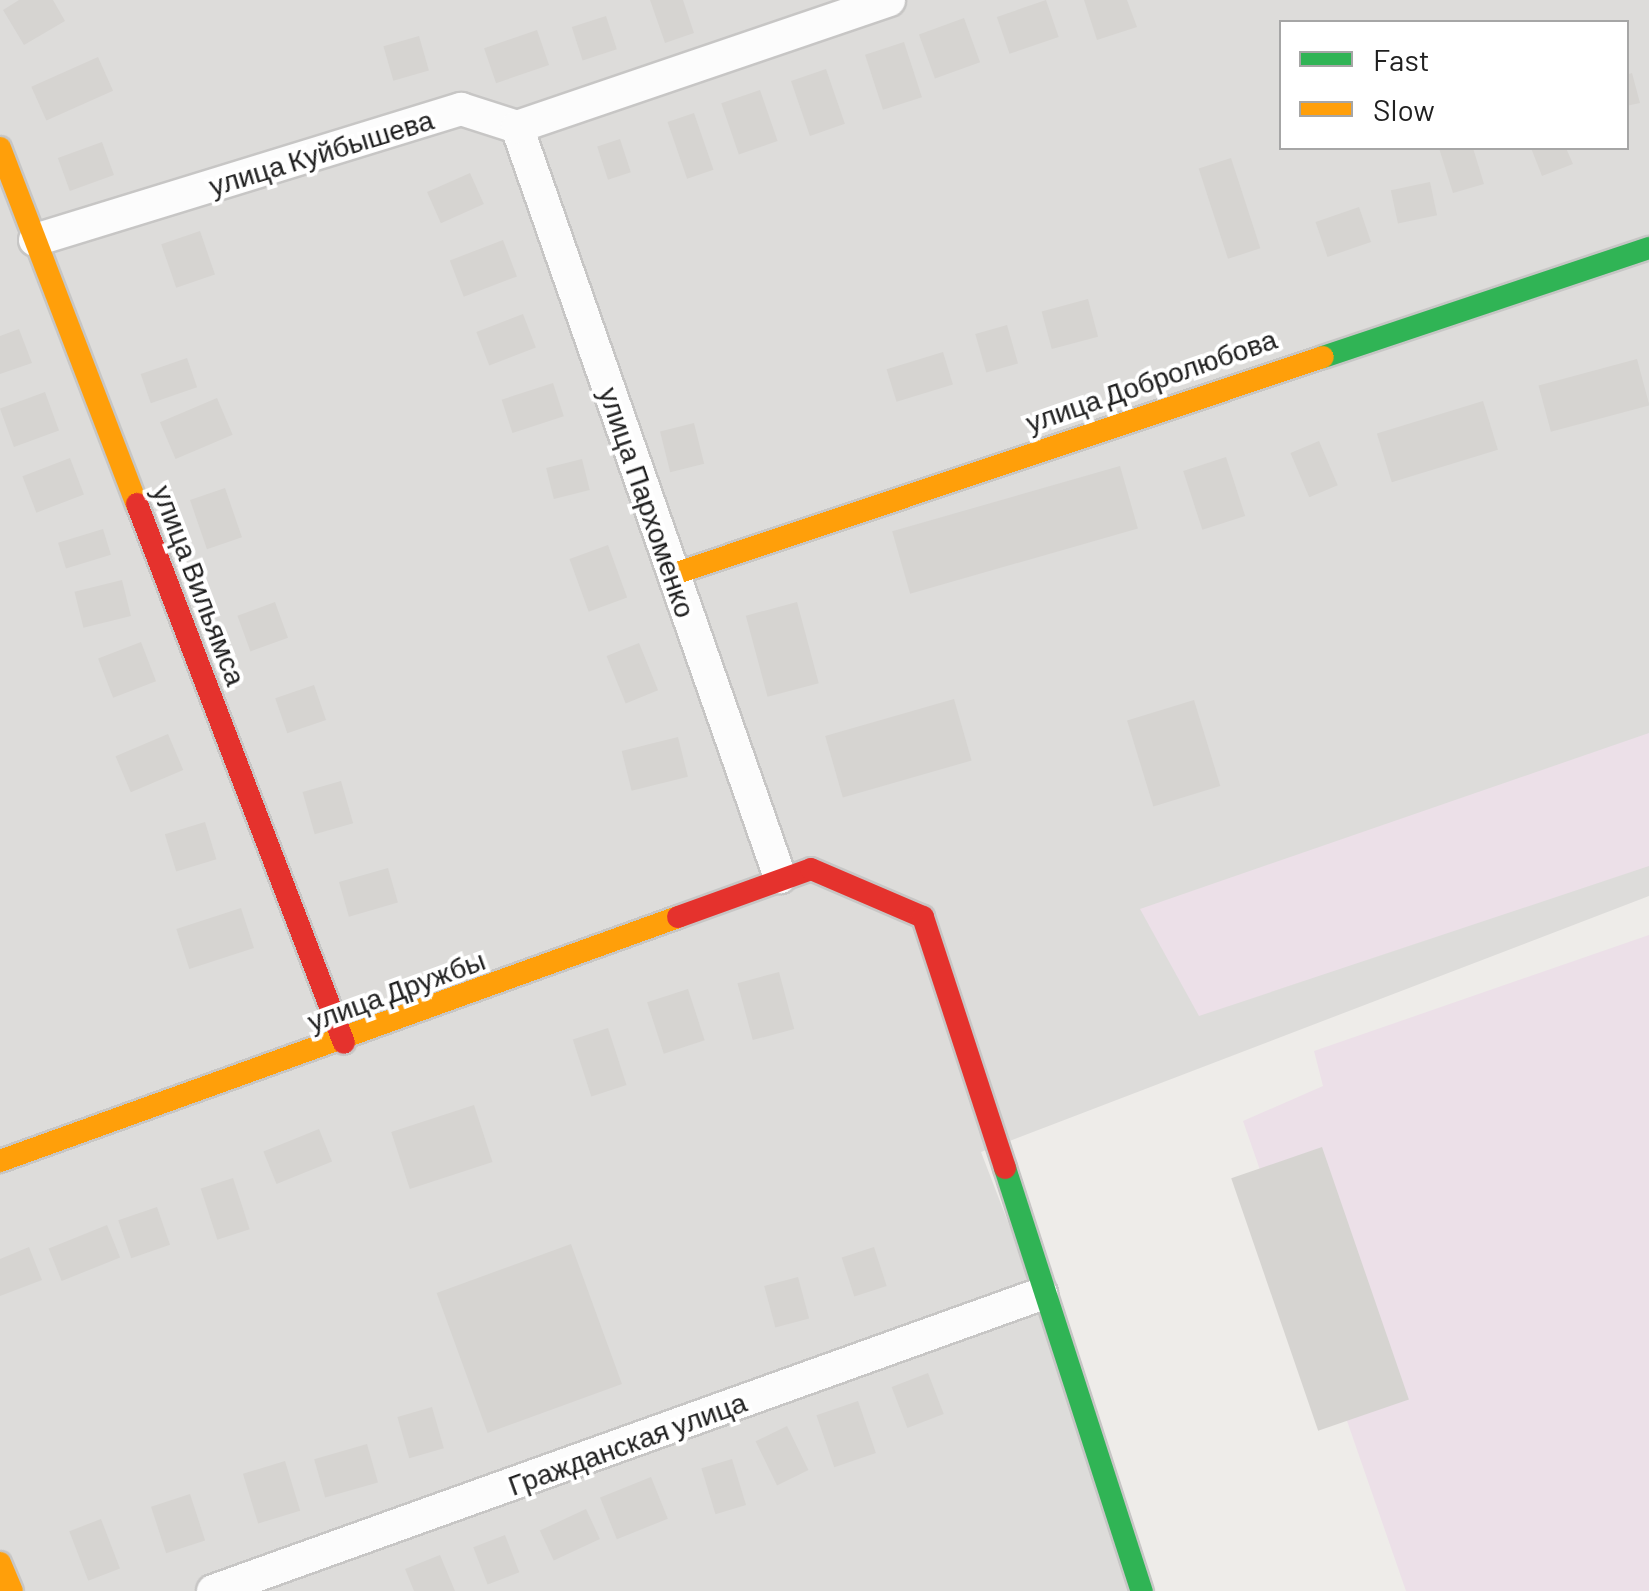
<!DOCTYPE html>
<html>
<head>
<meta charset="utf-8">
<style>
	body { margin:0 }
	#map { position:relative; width:1649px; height:1591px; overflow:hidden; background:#eeece9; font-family:Barlow,sans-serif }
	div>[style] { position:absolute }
	.residential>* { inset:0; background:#dddcda }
	.industrial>* { inset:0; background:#ece0e8 }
	.building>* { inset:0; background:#d6d4d1; transform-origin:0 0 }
	.roads { filter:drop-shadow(2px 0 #c7c6c5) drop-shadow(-2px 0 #c7c6c5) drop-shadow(0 2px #c7c6c5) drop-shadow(0 -2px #c7c6c5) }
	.street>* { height:32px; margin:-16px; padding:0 16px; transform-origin:16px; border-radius:16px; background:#fcfcfc }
	.fast>* { height:22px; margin:-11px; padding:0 11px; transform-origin:11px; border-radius:11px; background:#30b455 }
	.slow>* { height:22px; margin:-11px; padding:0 11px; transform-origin:11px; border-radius:11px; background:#ff9f0a }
	.jam>* { height:22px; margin:-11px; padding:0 11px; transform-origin:11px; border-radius:11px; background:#e5322d }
	span { translate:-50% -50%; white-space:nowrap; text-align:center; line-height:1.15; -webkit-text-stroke:8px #fff; paint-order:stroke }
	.street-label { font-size:28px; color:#202020 }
	.legend { position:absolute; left:1279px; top:20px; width:350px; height:130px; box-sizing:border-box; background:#fff; border:2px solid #a6a6a6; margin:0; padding:12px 18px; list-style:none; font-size:30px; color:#202020 }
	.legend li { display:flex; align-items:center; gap:20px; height:50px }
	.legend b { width:50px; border:2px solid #a6a6a6 }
</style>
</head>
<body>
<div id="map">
	<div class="residential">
		<div style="clip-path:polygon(evenodd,0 0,1649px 0,1649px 896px,981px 1152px,1150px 1591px,0 1591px,0 0,1282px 22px,1626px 22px,1626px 148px,1282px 148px,1282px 22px)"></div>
	</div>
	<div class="industrial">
		<div style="clip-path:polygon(1649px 733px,1649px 866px,1199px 1016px,1140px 909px)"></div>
		<div style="clip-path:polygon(1649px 935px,1649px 1591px,1406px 1591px,1243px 1121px,1323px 1086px,1314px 1051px)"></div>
	</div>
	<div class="building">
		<div style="clip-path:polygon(19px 0,53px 0,65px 21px,24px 45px,3px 10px)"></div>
		<div style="clip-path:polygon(650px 0,683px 0,694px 33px,665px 43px)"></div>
		<div style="left:1046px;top:0;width:39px;height:52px;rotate:71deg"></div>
		<div style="clip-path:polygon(1084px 0,1127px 0,1137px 27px,1097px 40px)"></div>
		<div style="left:606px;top:16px;width:35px;height:36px;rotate:72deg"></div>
		<div style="left:964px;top:18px;width:47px;height:48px;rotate:70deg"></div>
		<div style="left:537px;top:30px;width:37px;height:56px;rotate:71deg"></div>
		<div style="left:419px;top:36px;width:36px;height:37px;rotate:74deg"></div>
		<div style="left:904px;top:42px;width:58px;height:41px;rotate:72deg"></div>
		<div style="left:98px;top:57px;width:37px;height:73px;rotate:66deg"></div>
		<div style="left:826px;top:69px;width:58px;height:37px;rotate:71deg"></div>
		<div style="clip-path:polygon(1632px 73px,1640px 103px,1626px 106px,1626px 75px)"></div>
		<div style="left:760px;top:90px;width:54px;height:41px;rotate:71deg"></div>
		<div style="left:694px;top:113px;width:60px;height:28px;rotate:71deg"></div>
		<div style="left:620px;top:139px;width:35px;height:24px;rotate:72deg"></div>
		<div style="left:102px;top:142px;width:35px;height:47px;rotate:70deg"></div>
		<div style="clip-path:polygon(1439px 148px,1473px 148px,1484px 184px,1453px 193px)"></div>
		<div style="clip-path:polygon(1531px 148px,1566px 148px,1573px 164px,1542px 176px)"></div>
		<div style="left:1231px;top:158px;width:95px;height:34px;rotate:72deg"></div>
		<div style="left:470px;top:173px;width:34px;height:47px;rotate:66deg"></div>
		<div style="left:1430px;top:182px;width:34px;height:40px;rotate:78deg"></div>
		<div style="left:1359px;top:207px;width:37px;height:46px;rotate:71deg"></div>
		<div style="left:200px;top:231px;width:46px;height:41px;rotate:71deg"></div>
		<div style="left:503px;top:240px;width:39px;height:57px;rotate:69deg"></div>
		<div style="left:1088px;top:299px;width:39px;height:48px;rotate:75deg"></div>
		<div style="left:523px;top:314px;width:36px;height:50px;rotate:69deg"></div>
		<div style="left:1007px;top:325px;width:40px;height:33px;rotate:74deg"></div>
		<div style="clip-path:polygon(19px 329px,32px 363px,0 374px,0 336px)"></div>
		<div style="left:943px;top:352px;width:34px;height:59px;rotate:73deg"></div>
		<div style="left:187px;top:358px;width:31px;height:49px;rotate:71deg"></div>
		<div style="left:1637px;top:359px;width:48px;height:102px;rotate:75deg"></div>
		<div style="left:553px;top:383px;width:35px;height:54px;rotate:72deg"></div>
		<div style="left:45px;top:392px;width:41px;height:48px;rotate:70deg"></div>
		<div style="left:217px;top:398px;width:40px;height:62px;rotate:67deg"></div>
		<div style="left:1483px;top:401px;width:51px;height:111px;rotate:73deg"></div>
		<div style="left:694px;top:423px;width:42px;height:35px;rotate:76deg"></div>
		<div style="left:1319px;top:441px;width:48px;height:31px;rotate:67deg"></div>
		<div style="left:1226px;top:457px;width:62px;height:45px;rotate:72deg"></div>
		<div style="left:70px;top:458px;width:39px;height:51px;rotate:69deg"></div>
		<div style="left:582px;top:459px;width:32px;height:37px;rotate:76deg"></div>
		<div style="left:1120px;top:466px;width:65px;height:237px;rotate:74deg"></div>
		<div style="left:225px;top:488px;width:52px;height:37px;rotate:71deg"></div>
		<div style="left:103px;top:529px;width:27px;height:47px;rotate:73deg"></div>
		<div style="left:608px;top:545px;width:56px;height:41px;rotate:70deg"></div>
		<div style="left:122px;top:580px;width:37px;height:49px;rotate:76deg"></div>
		<div style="left:275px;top:602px;width:38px;height:40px;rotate:70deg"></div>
		<div style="left:797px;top:602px;width:84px;height:53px;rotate:75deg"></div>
		<div style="left:141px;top:642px;width:42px;height:46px;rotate:69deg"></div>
		<div style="left:639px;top:643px;width:51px;height:35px;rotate:68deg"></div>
		<div style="left:314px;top:685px;width:37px;height:41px;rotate:71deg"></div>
		<div style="left:954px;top:699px;width:64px;height:134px;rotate:74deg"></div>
		<div style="left:1194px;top:700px;width:90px;height:70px;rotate:73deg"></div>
		<div style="left:168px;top:734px;width:39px;height:57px;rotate:67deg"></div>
		<div style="left:678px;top:737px;width:41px;height:58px;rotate:76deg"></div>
		<div style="left:341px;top:781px;width:44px;height:40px;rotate:74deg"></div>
		<div style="left:205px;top:822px;width:39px;height:42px;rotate:73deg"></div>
		<div style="left:388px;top:868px;width:36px;height:51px;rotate:74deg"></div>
		<div style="left:241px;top:908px;width:42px;height:68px;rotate:72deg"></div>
		<div style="left:779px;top:972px;width:59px;height:43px;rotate:75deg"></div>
		<div style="left:688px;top:989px;width:54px;height:43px;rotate:72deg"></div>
		<div style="left:608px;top:1028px;width:60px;height:37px;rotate:72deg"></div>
		<div style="left:474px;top:1105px;width:60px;height:87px;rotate:72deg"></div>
		<div style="left:319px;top:1129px;width:35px;height:60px;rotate:68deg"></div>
		<div style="left:1322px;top:1147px;width:267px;height:96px;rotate:71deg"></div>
		<div style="left:233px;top:1178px;width:54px;height:34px;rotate:72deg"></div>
		<div style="left:157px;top:1207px;width:40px;height:41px;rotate:71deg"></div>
		<div style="left:107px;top:1225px;width:35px;height:63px;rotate:68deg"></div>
		<div style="left:571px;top:1244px;width:149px;height:143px;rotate:70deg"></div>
		<div style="clip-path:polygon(29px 1247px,42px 1280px,0 1296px,0 1259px)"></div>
		<div style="left:874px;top:1247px;width:41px;height:34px;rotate:72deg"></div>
		<div style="left:798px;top:1277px;width:43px;height:35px;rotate:75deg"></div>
		<div style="left:928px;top:1373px;width:44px;height:39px;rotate:69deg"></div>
		<div style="left:858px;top:1401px;width:55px;height:44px;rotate:71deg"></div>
		<div style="left:432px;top:1407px;width:43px;height:36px;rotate:74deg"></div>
		<div style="left:787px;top:1426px;width:49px;height:35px;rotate:64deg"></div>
		<div style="left:367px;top:1444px;width:40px;height:55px;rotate:74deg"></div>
		<div style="left:732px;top:1459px;width:48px;height:32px;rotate:73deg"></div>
		<div style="left:285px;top:1461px;width:52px;height:44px;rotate:73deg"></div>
		<div style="left:651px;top:1477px;width:45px;height:55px;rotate:68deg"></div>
		<div style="left:190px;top:1494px;width:49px;height:41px;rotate:72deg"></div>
		<div style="left:586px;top:1509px;width:33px;height:51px;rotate:65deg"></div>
		<div style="left:101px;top:1519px;width:53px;height:34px;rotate:69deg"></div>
		<div style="left:505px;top:1535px;width:40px;height:34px;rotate:69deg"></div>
		<div style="clip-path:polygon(440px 1555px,455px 1591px,414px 1591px,405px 1569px)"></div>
	</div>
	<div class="roads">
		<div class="street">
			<div style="left:517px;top:127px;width:795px;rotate:70.68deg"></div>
			<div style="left:35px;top:240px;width:446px;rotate:-17.1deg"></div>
			<div style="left:461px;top:109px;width:59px;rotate:17.8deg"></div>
			<div style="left:517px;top:127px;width:393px;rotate:-18.8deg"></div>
			<div style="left:213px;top:1591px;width:880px;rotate:-19.73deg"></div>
		</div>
		<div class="fast">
			<div style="left:1323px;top:357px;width:344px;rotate:-18.5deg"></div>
			<div style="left:1005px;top:1168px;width:445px;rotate:72.1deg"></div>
		</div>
		<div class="slow">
			<div style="left:0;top:148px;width:381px;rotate:69deg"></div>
			<div style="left:674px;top:574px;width:684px;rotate:-18.49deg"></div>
			<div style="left:0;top:1161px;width:721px;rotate:-19.79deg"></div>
			<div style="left:0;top:1563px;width:30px;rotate:67deg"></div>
		</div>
		<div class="jam">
			<div style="left:137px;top:504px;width:577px;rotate:68.99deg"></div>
			<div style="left:678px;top:917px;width:141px;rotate:-19.8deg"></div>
			<div style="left:811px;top:869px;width:122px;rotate:23.2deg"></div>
			<div style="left:923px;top:917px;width:264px;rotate:71.9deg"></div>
		</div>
	</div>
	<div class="street-label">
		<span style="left:321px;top:152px;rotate:-17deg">улица Куйбышева</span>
		<span style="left:1151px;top:380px;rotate:-19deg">улица Добролюбова</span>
		<span style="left:648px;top:502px;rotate:71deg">улица Пархоменко</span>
		<span style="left:200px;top:585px;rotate:69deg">улица Вильямса</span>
		<span style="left:396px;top:990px;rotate:-20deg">улица Дружбы</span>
		<span style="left:627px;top:1443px;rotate:-20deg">Гражданская улица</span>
	</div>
	<ul class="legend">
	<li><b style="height:12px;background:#30b455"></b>Fast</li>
	<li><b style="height:12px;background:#ff9f0a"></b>Slow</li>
	</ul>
</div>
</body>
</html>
